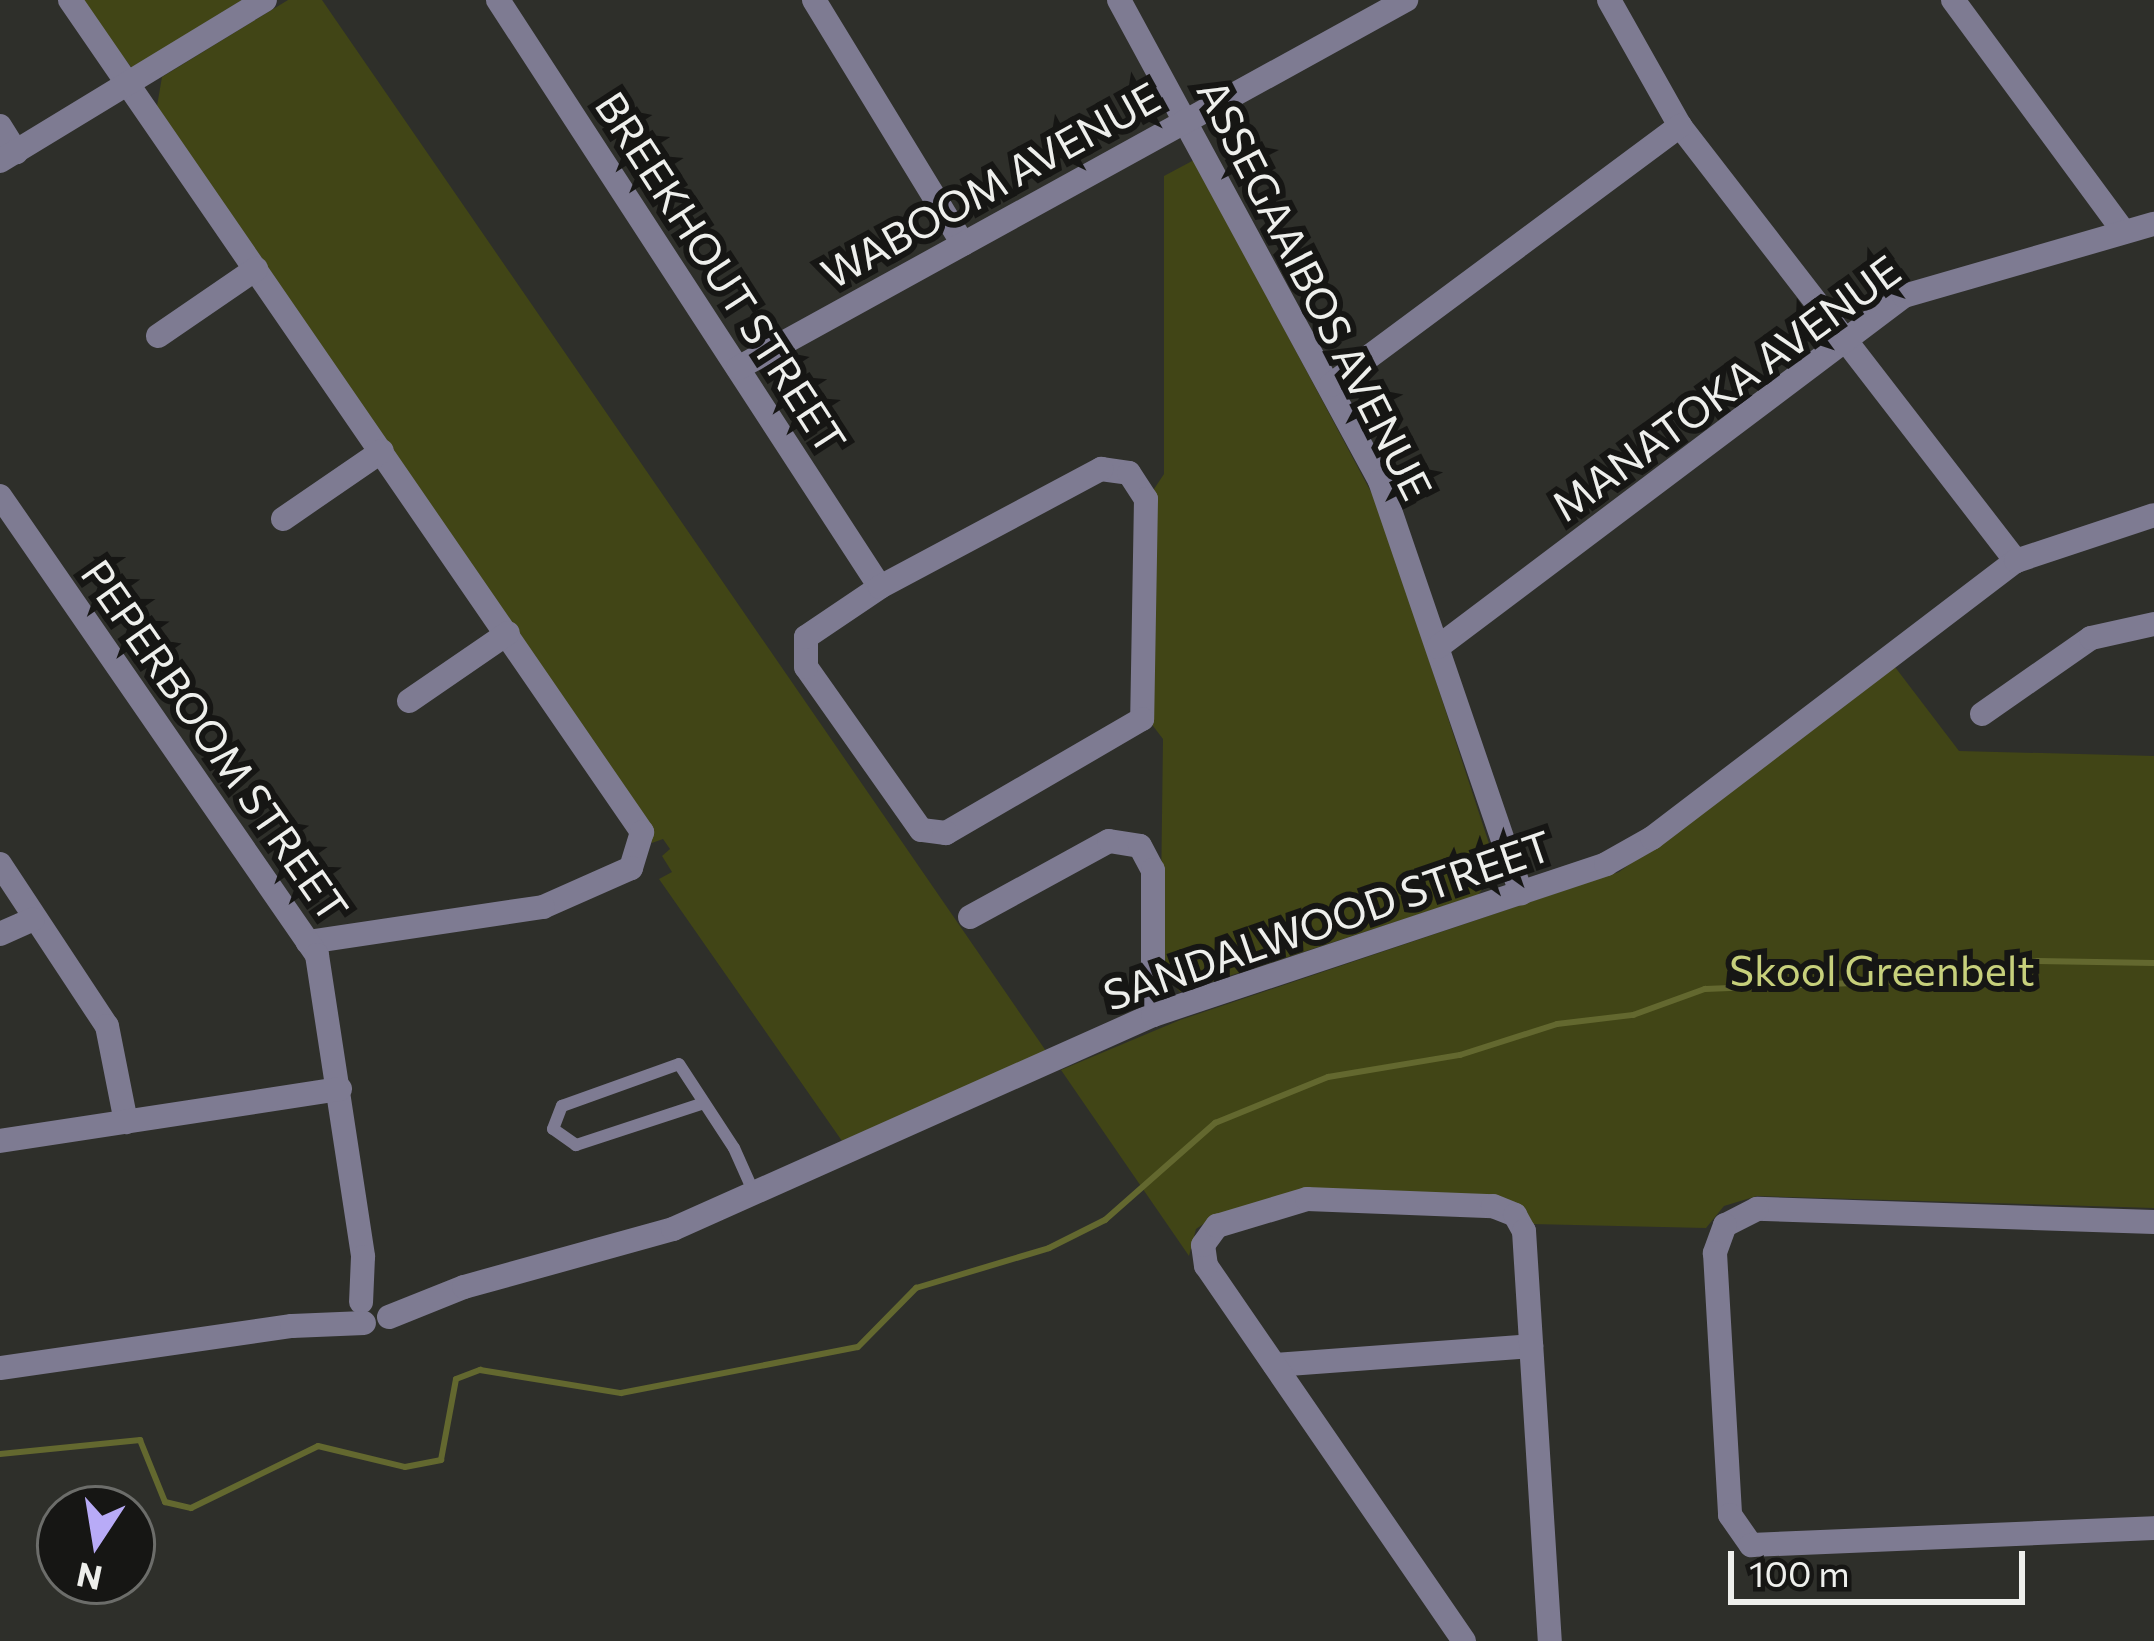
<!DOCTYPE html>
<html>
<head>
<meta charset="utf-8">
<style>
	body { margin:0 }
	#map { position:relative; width:2154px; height:1641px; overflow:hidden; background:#2e2f2a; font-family:Commissioner,sans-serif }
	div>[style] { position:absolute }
	.green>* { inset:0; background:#414516 }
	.stream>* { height:6px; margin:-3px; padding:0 3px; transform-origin:3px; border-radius:3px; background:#63682f }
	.lane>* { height:12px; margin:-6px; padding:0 6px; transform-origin:6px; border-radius:6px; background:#7e7b92 }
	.street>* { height:24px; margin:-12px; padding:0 12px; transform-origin:12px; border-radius:12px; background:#7e7b92 }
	span { translate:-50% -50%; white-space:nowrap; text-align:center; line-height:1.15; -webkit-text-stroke:12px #161614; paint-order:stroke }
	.street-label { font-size:42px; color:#eeefec }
	.park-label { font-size:42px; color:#c7d07b }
	.north { position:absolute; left:36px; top:1485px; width:120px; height:120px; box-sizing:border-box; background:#161614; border:3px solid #6c6d6a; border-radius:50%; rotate:192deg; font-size:33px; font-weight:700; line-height:48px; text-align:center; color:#eeefec }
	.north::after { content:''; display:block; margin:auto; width:42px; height:54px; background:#b8abf7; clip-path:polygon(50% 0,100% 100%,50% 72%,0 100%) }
	.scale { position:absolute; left:1728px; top:1551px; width:297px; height:54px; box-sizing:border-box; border:6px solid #eeefec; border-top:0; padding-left:15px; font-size:36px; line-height:42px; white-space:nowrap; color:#eeefec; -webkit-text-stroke:9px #161614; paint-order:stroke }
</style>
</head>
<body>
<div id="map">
	<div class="green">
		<div style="clip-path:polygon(78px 0,242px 0,132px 68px)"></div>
		<div style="clip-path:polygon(288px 0,322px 0,1046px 1051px,842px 1141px,659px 879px,672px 872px,662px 856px,670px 849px,663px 839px,652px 843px,157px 106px,162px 77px)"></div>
		<div style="clip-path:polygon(1194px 160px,1379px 507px,1497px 868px,1478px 895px,1180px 992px,1160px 970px,1163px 739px,1150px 722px,1152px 492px,1164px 474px,1164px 176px)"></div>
		<div style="clip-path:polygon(1895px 667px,1959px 751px,2154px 756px,2154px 1208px,1757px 1196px,1724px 1206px,1706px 1228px,1531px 1224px,1498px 1196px,1218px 1214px,1196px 1229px,1189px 1256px,1061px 1070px,1180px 1020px,1619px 872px)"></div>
	</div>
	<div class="stream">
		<div style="left:0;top:1454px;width:141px;rotate:-5.7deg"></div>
		<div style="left:140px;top:1440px;width:67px;rotate:68deg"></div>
		<div style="left:165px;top:1502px;width:27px;rotate:13deg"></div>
		<div style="left:191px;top:1508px;width:141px;rotate:-26deg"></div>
		<div style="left:318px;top:1446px;width:89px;rotate:13.6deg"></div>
		<div style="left:405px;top:1467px;width:37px;rotate:-11deg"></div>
		<div style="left:441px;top:1460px;width:82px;rotate:-79.5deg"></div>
		<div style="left:456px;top:1379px;width:26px;rotate:-21deg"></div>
		<div style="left:480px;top:1370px;width:143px;rotate:9.3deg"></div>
		<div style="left:621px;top:1393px;width:241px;rotate:-11deg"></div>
		<div style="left:858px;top:1347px;width:83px;rotate:-45.5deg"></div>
		<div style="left:916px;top:1288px;width:139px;rotate:-16.7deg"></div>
		<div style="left:1049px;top:1248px;width:63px;rotate:-26.6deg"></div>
		<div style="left:1105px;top:1220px;width:147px;rotate:-41.4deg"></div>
		<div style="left:1215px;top:1123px;width:122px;rotate:-22.2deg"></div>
		<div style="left:1328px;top:1077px;width:134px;rotate:-9.5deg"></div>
		<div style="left:1460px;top:1055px;width:102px;rotate:-17.7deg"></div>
		<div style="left:1557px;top:1024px;width:77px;rotate:-6.8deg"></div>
		<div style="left:1633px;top:1015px;width:77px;rotate:-19.9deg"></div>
		<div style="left:1705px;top:989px;width:224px;rotate:-2.3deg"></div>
		<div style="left:1929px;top:980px;width:111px;rotate:-9.9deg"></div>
		<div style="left:2038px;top:961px;width:116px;rotate:1deg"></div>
	</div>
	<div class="lane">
		<div style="left:704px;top:1103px;width:135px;rotate:161.8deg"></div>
		<div style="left:576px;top:1145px;width:28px;rotate:-145deg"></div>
		<div style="left:553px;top:1129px;width:25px;rotate:-69deg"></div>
		<div style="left:562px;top:1106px;width:124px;rotate:-19.7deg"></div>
		<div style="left:679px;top:1064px;width:100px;rotate:56.8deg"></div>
		<div style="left:734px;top:1148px;width:49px;rotate:66deg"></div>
	</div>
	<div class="street">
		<div style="left:70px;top:0;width:1010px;rotate:55.49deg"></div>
		<div style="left:642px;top:832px;width:38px;rotate:107deg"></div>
		<div style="left:631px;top:868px;width:96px;rotate:156.1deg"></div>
		<div style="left:543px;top:907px;width:238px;rotate:171.5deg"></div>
		<div style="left:498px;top:0;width:700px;rotate:56.95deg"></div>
		<div style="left:814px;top:0;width:286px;rotate:58.6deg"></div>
		<div style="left:1119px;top:0;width:547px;rotate:61.51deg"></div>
		<div style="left:1380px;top:481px;width:436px;rotate:71.1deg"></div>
		<div style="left:1609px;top:0;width:145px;rotate:60.6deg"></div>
		<div style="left:1680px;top:126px;width:550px;rotate:52.32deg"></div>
		<div style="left:1953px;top:0;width:288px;rotate:53.6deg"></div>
		<div style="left:0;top:126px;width:31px;rotate:58deg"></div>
		<div style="left:0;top:161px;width:310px;rotate:-31.3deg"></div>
		<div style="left:158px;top:336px;width:119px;rotate:-34.4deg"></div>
		<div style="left:738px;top:368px;width:763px;rotate:-28.85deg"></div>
		<div style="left:1331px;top:385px;width:435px;rotate:-36.6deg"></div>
		<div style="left:1101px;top:469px;width:28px;rotate:8deg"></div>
		<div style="left:1129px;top:473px;width:31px;rotate:57deg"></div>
		<div style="left:1146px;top:499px;width:220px;rotate:91deg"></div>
		<div style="left:1142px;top:719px;width:227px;rotate:149.8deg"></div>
		<div style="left:946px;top:833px;width:25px;rotate:-173deg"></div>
		<div style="left:921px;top:830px;width:199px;rotate:-125.2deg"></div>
		<div style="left:806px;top:667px;width:30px;rotate:-90deg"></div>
		<div style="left:806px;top:637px;width:89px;rotate:-34deg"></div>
		<div style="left:880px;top:587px;width:251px;rotate:-28.1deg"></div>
		<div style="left:0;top:496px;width:558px;rotate:55.37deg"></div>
		<div style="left:317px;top:955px;width:305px;rotate:81.3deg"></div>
		<div style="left:363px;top:1257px;width:45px;rotate:92.5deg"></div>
		<div style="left:283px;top:519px;width:120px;rotate:-34.5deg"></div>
		<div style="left:1438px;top:647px;width:583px;rotate:-36.99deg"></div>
		<div style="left:1904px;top:296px;width:260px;rotate:-16.1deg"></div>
		<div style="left:409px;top:701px;width:120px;rotate:-34.5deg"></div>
		<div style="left:1982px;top:714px;width:133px;rotate:-34.9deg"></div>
		<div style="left:2091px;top:638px;width:65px;rotate:-12.5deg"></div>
		<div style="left:0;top:864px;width:194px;rotate:56.6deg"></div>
		<div style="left:107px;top:1026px;width:98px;rotate:78.8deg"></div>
		<div style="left:970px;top:917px;width:158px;rotate:-28.7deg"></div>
		<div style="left:1109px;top:841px;width:31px;rotate:9deg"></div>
		<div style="left:1140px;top:846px;width:27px;rotate:62deg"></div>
		<div style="left:1153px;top:870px;width:145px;rotate:90deg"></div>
		<div style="left:0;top:934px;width:36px;rotate:-24deg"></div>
		<div style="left:0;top:1141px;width:344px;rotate:-8.7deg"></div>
		<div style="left:2154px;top:1222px;width:397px;rotate:-178.1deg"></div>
		<div style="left:1757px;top:1209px;width:36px;rotate:153deg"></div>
		<div style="left:1725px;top:1225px;width:30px;rotate:110deg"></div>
		<div style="left:1715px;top:1253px;width:262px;rotate:86.7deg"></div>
		<div style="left:1730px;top:1515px;width:37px;rotate:55deg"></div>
		<div style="left:1751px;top:1545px;width:403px;rotate:-2.4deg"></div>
		<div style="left:389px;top:1317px;width:81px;rotate:-21.8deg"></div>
		<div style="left:464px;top:1287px;width:217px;rotate:-15.5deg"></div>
		<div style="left:673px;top:1229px;width:526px;rotate:-24.03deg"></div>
		<div style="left:1153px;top:1015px;width:478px;rotate:-18.4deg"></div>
		<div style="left:1606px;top:864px;width:53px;rotate:-29.5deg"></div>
		<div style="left:1652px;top:838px;width:457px;rotate:-37.3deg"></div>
		<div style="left:2016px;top:561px;width:145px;rotate:-18.4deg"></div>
		<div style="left:1275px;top:1365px;width:257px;rotate:-4.2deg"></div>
		<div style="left:0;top:1368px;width:295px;rotate:-8.2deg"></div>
		<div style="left:292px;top:1326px;width:72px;rotate:-2.4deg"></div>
		<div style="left:1464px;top:1641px;width:455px;rotate:-124.5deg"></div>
		<div style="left:1206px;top:1266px;width:21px;rotate:-98deg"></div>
		<div style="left:1203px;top:1245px;width:24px;rotate:-54deg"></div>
		<div style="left:1217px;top:1226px;width:94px;rotate:-16.7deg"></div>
		<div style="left:1307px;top:1199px;width:186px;rotate:2.2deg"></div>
		<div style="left:1493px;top:1206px;width:24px;rotate:22deg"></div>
		<div style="left:1515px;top:1215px;width:18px;rotate:61deg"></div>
		<div style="left:1524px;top:1231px;width:411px;rotate:86.4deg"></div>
	</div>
	<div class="street-label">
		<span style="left:990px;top:184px;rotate:-29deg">WABOOM AVENUE</span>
		<span style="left:722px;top:272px;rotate:57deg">BREEKHOUT STREET</span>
		<span style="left:1316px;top:289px;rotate:63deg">ASSEGAAIBOS AVENUE</span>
		<span style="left:1725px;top:387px;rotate:-36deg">MANATOKA AVENUE</span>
		<span style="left:216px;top:740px;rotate:55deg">PEPERBOOM STREET</span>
		<span style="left:1327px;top:919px;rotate:-19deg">SANDALWOOD STREET</span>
	</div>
	<div class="park-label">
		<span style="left:1882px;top:969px">Skool Greenbelt</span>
	</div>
	<div class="north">N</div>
	<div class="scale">100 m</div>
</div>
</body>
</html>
